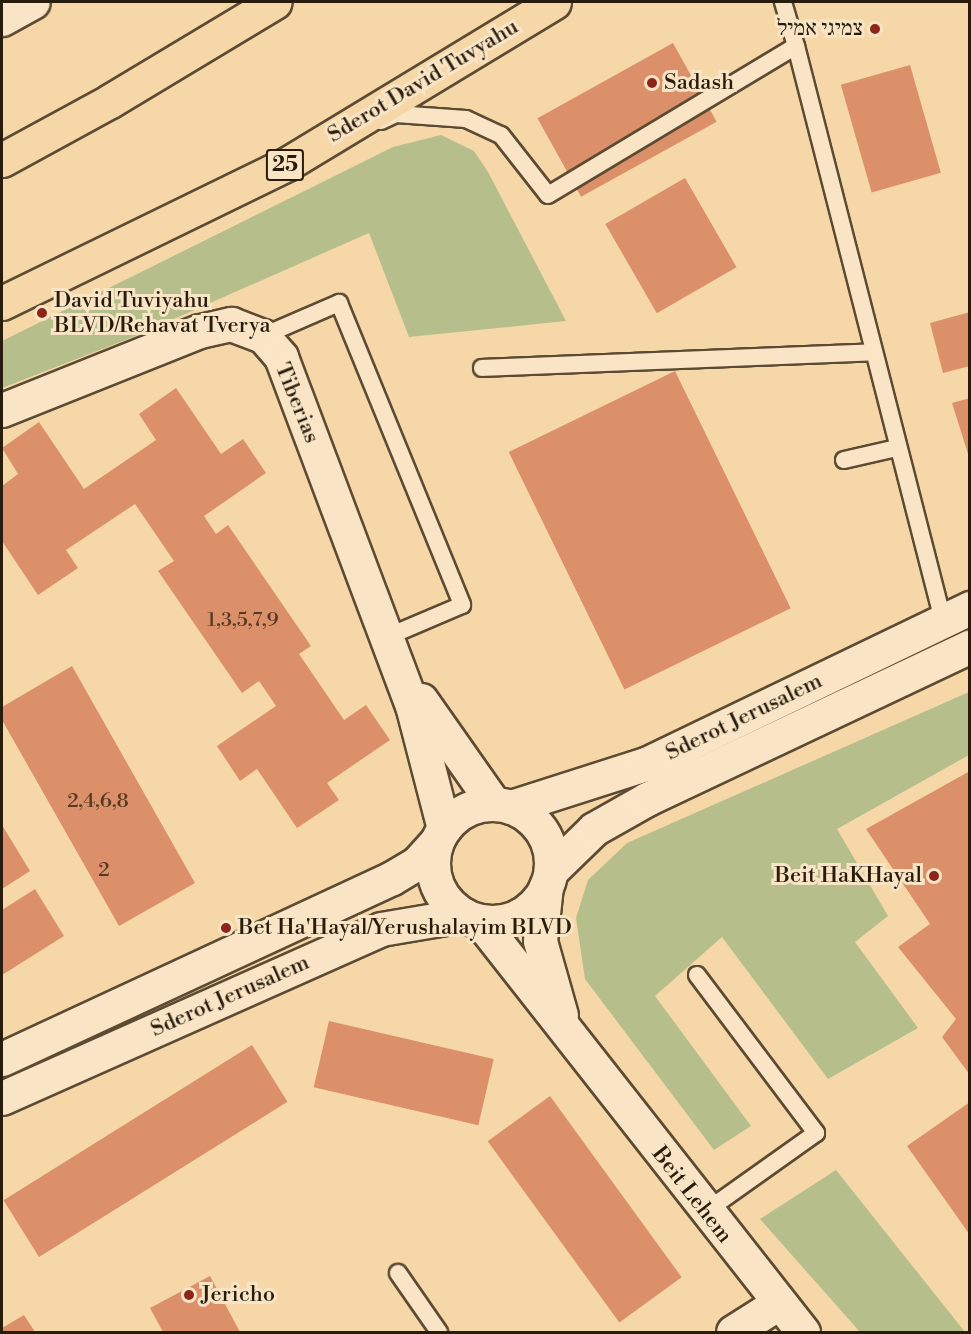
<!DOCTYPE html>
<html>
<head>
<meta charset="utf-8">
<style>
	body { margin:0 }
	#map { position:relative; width:971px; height:1334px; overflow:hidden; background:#f6d7a8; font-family:"Libre Bodoni","Frank Ruhl Libre",serif }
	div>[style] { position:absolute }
	.green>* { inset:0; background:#b6bf8c }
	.building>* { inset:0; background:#db9069; transform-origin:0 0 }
	.roads { filter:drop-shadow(2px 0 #5c4b33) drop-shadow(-2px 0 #5c4b33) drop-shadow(0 2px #5c4b33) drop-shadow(0 -2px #5c4b33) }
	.lane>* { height:16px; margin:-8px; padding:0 8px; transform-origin:8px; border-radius:8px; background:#f9e5c6 }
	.street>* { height:33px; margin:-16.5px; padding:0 16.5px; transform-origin:16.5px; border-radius:16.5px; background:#f9e5c6 }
	.secondary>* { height:33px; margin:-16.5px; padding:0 16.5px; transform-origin:16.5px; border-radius:16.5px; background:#f9e5c6 }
	.secondary>.ring { margin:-16.5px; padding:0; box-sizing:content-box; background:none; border:33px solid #f9e5c6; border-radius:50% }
	.highway>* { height:33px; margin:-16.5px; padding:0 16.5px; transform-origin:16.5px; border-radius:16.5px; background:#f6d7a8 }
	.dots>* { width:16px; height:16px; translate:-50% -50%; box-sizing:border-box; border:3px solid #f9e5c6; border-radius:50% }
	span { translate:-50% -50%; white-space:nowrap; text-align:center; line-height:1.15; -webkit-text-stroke:6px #f9e5c6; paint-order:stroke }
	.number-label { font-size:20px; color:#553923 }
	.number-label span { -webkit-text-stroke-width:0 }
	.shield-label span { padding:2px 4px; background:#f9e5c6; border:2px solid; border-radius:4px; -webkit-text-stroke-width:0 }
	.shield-label { font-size:21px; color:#281c0c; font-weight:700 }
	.poi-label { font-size:22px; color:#281c0c }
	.right { translate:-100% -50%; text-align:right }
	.left { translate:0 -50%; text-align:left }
	.street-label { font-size:22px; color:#281c0c }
	.frame { position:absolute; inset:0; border:3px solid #281c0c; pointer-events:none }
</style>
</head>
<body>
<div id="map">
	<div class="green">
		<div style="clip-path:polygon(441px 135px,474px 151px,488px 172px,566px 321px,409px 337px,369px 233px,133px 337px,2px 388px,2px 341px,393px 147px)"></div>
		<div style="clip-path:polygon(969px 692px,969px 755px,837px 829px,888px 916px,855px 942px,918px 1028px,828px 1079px,722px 937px,655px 996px,751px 1126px,714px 1150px,585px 979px,576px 918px,588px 880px,627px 843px)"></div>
		<div style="clip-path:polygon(836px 1170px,965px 1332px,860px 1332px,760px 1219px)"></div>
	</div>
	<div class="building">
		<div style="left:673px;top:43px;width:90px;height:155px;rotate:61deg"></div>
		<div style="left:910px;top:65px;width:112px;height:72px;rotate:74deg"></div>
		<div style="left:685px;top:178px;width:103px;height:92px;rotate:60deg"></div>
		<div style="clip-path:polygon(970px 312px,970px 366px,943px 373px,930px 323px)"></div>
		<div style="left:675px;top:371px;width:264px;height:185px;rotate:64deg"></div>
		<div style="clip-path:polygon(176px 388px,221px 454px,243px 439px,266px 473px,204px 516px,216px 534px,228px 525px,311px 646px,299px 654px,344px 720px,366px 705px,390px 740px,327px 783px,339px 800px,297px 828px,257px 769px,240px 781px,217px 746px,276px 706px,259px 681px,242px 693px,158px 571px,174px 561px,135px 504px,66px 550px,78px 568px,38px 595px,2px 541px,2px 486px,18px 474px,2px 448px,39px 422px,84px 489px,156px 440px,139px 414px)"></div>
		<div style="clip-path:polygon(970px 398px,970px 457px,969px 457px,952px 403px)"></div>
		<div style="clip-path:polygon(72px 666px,195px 883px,119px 926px,2px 720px,2px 707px)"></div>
		<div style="clip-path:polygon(970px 771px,970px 1075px,942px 1037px,956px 1019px,898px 947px,930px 924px,866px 829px)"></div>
		<div style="clip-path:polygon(2px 825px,30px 871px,2px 889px)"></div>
		<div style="clip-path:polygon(35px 889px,64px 936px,2px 975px,2px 910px)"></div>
		<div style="left:329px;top:1021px;width:169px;height:68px;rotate:13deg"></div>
		<div style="left:252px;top:1045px;width:67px;height:293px;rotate:58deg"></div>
		<div style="left:550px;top:1096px;width:224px;height:77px;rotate:54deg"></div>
		<div style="clip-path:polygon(970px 1102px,970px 1235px,907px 1146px)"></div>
		<div style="clip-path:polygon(210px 1276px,240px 1332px,163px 1332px,150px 1308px)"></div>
		<div style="clip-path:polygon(24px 1315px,35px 1332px,2px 1332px,2px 1328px)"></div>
	</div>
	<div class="roads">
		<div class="lane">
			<div style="left:796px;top:46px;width:593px;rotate:75.64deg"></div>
			<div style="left:381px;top:121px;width:17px;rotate:-25deg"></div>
			<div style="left:396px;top:114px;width:70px;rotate:4.1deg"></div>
			<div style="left:466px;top:119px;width:38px;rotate:25deg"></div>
			<div style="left:501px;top:135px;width:76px;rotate:51.9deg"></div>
			<div style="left:548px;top:195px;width:289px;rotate:-31deg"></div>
			<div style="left:796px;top:46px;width:46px;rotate:-106.5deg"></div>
			<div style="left:263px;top:336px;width:83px;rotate:-23.5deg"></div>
			<div style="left:339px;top:303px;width:326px;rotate:67.8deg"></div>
			<div style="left:462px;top:605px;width:82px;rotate:156.9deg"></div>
			<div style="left:482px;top:368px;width:391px;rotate:-2.3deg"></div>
			<div style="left:844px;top:460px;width:54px;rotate:-12.8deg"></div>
			<div style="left:697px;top:975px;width:198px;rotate:53deg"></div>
			<div style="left:816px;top:1133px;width:136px;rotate:144.6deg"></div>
			<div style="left:398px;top:1273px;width:72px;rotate:55.2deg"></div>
		</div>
		<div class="street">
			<div style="left:2px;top:19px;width:35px;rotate:-29deg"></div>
			<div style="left:2px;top:410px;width:213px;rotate:-21.8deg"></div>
			<div style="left:200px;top:331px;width:32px;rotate:-13deg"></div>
			<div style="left:231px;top:324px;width:34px;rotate:21deg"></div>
			<div style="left:263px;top:336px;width:28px;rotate:49deg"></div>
			<div style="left:281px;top:357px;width:372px;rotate:69.4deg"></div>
			<div style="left:412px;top:705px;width:128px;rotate:75.5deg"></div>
			<div style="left:421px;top:700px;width:127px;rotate:54.9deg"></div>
			<div style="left:546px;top:886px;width:55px;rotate:96.2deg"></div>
			<div style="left:540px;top:941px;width:77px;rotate:74.2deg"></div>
			<div style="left:480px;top:921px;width:523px;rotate:51.84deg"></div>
			<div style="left:733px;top:1332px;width:52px;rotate:-32.5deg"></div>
		</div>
		<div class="secondary">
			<div class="ring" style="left:433px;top:804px;width:85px;height:85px"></div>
			<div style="left:511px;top:807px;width:142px;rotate:-17.7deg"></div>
			<div style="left:646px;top:764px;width:360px;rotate:-25.7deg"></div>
			<div style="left:551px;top:871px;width:60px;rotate:-44.3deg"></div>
			<div style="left:594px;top:829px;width:61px;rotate:-29.5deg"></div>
			<div style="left:647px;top:799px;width:357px;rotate:-25.3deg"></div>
			<div style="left:2px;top:1059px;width:430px;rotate:-24.9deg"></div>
			<div style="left:392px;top:878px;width:29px;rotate:-31deg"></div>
			<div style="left:417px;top:863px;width:30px;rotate:-48deg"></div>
			<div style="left:2px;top:1098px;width:415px;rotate:-24deg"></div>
			<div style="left:381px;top:929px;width:84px;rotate:-9.6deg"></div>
		</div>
		<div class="highway">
			<div style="left:2px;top:160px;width:123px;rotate:-28.6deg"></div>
			<div style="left:110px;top:101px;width:192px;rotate:-31deg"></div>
			<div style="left:2px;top:303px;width:317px;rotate:-26deg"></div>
			<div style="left:287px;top:164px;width:312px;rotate:-31.2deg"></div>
		</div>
	</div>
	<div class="dots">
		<div style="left:875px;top:29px;background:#8f2418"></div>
		<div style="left:652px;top:83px;background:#8f2418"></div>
		<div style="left:42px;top:313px;background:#8f2418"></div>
		<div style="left:934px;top:876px;background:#8f2418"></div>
		<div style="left:226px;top:928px;background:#8f2418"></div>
		<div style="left:189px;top:1295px;background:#8f2418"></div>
	</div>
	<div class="number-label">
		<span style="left:243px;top:620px">1,3,5,7,9</span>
		<span style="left:98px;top:801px">2,4,6,8</span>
		<span style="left:104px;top:870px">2</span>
	</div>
	<div class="shield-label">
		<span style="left:285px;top:165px">25</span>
	</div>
	<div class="poi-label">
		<span class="right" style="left:863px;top:29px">צמיגי אמיל</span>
		<span class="left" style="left:664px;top:83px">Sadash</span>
		<span class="left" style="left:54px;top:313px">David Tuviyahu<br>BLVD/Rehavat Tverya</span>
		<span class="right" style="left:922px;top:876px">Beit HaKHayal</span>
		<span class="left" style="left:238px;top:928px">Bet Ha'Hayal/Yerushalayim BLVD</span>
		<span class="left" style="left:201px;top:1295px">Jericho</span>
	</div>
	<div class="street-label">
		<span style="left:423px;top:81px;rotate:-31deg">Sderot David Tuvyahu</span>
		<span style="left:297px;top:403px;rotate:68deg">Tiberias</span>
		<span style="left:744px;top:717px;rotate:-26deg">Sderot Jerusalem</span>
		<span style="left:230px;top:996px;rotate:-24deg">Sderot Jerusalem</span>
		<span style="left:692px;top:1195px;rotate:52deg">Beit Lehem</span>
	</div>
	<div class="frame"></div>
</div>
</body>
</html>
